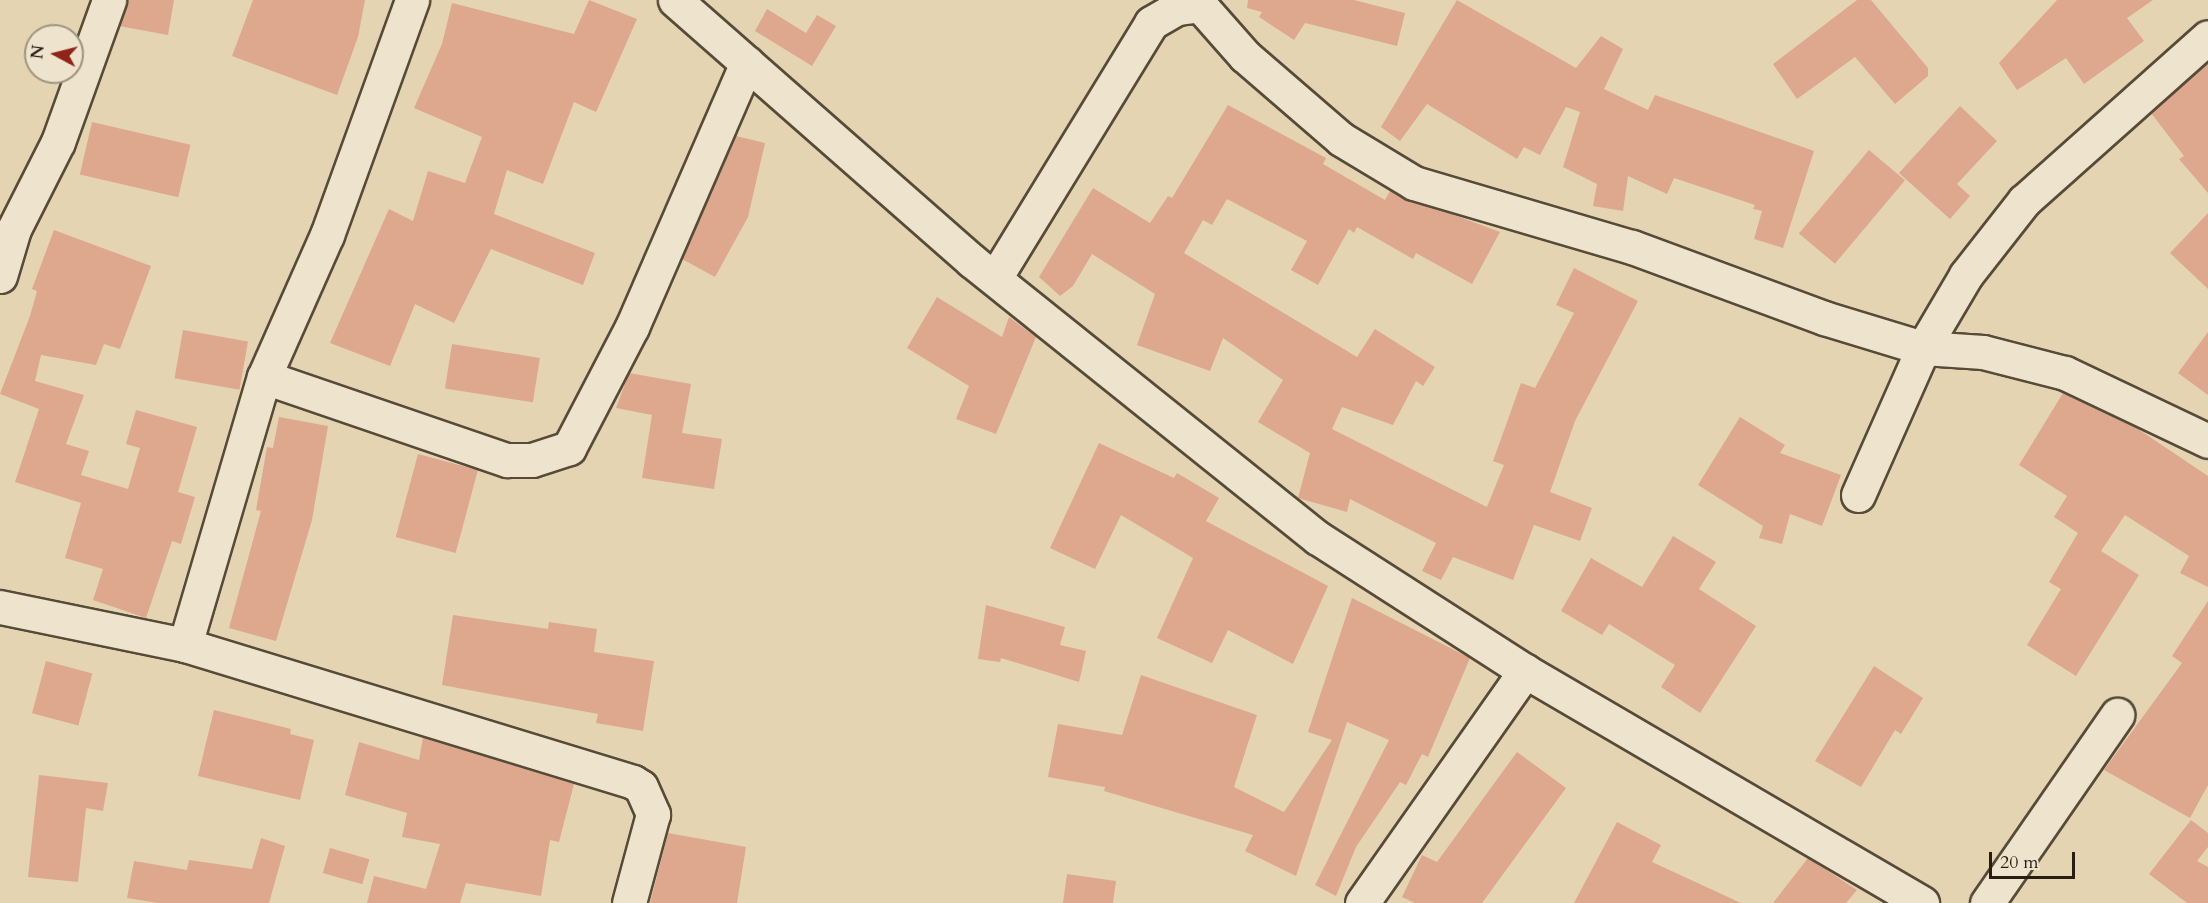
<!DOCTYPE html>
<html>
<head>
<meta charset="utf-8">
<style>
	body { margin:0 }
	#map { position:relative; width:2208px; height:903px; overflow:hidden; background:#e5d4b1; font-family:Cardo,serif }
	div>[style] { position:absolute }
	.building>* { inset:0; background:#dda88e; transform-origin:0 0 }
	.roads { filter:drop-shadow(2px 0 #564b39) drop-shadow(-2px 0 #564b39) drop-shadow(0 2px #564b39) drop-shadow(0 -2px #564b39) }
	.street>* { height:33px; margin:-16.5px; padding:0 16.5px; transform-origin:16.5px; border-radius:16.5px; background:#eee3cc }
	span { translate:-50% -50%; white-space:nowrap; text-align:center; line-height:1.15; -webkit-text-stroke:4.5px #eee3cc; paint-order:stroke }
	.north { position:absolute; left:24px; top:24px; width:60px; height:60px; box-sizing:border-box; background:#eee3cc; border:2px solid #9e9481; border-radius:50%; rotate:277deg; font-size:16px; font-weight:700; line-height:24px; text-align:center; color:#271d11 }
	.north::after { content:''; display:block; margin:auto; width:21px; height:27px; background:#8f2418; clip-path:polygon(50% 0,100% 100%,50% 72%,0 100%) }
	.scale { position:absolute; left:1989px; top:852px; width:86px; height:27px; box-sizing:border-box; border:3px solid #271d11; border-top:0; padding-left:8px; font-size:18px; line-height:21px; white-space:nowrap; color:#271d11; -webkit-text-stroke:4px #eee3cc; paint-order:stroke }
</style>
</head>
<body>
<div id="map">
	<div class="building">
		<div style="clip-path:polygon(127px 0,174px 0,168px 35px,119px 26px)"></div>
		<div style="clip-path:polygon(253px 0,365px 0,358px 37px,337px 95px,232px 56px)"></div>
		<div style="clip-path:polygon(589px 0,637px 19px,596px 112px,574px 102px,543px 184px,507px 170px,494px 214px,595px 253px,583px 285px,491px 249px,454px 323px,415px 304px,390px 366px,330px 343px,389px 209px,413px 221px,428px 171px,465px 183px,482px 137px,414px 108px,442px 44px,452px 3px,574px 34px)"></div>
		<div style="clip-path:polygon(1248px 0,1354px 0,1405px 13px,1397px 46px,1305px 23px,1294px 40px,1259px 17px,1262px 12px,1247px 8px)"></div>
		<div style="clip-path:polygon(1457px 0,1576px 68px,1601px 36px,1623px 49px,1604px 89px,1648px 110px,1655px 95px,1814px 151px,1783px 248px,1754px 239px,1762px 211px,1753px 209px,1755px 205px,1674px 178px,1667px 194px,1628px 176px,1623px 211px,1593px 206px,1597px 184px,1563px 167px,1580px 112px,1566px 107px,1540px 155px,1524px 147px,1517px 159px,1427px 104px,1400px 141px,1381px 127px)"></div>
		<div style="clip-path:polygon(1857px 0,1871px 0,1928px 68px,1928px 76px,1895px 104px,1855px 57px,1797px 99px,1773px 64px)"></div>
		<div style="clip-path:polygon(2057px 0,2153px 0,2127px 18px,2144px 41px,2084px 84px,2066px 58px,2017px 90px,1999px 63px)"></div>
		<div style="clip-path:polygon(767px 9px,806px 33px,817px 15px,836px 26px,812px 66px,755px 31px)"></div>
		<div style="clip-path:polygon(2208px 62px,2208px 193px,2179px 159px,2184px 156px,2151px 113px)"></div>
		<div style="clip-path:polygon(1228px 105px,1326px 158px,1323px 164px,1385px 200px,1390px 191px,1500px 232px,1472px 284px,1416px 253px,1413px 259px,1357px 227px,1354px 233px,1349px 229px,1318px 285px,1291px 270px,1307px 241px,1227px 199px,1212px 225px,1203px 220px,1184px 253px,1357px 357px,1375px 329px,1435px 367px,1423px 386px,1416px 381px,1393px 425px,1342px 407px,1332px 429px,1487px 507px,1504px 465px,1493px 461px,1521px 383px,1535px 388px,1574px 313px,1556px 305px,1574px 268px,1638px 301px,1575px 421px,1550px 492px,1592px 508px,1580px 541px,1534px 525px,1513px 580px,1453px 557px,1441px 580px,1422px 571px,1436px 543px,1350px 499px,1347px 512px,1298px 498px,1310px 453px,1258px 422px,1283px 380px,1223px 338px,1210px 371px,1137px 345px,1155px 294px,1092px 254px,1073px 286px,1060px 296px,1039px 277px,1093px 188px,1150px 223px,1168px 196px,1172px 198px)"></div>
		<div style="clip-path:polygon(1960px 106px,1997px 141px,1957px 184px,1970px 196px,1950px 219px,1899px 173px)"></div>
		<div style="left:92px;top:122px;width:101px;height:54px;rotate:13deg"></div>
		<div style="clip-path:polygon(736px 136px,765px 143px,748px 217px,715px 277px,682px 259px)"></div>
		<div style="left:1869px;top:150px;width:47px;height:109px;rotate:40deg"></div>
		<div style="clip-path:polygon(2208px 213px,2208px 289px,2170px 253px)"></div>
		<div style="clip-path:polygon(54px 230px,151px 266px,120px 349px,104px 344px,96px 365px,41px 355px,35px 381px,84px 395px,66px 444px,89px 451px,81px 475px,128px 489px,140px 448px,126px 444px,136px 410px,197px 427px,178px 492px,195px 497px,181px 544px,172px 541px,146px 618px,93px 600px,103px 569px,65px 558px,81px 503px,15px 482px,39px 409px,0 394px,30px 316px,37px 291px,32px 289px)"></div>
		<div style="clip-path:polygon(937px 297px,1002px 337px,1009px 317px,1036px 337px,996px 434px,956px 419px,969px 386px,907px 348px)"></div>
		<div style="left:183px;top:330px;width:66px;height:49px;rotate:10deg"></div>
		<div style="clip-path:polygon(2208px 332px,2208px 395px,2178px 373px)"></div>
		<div style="left:452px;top:344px;width:89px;height:45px;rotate:9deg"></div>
		<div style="clip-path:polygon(629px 373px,691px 384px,682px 433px,722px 439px,714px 489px,642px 478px,652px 415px,616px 408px)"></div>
		<div style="clip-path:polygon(2063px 393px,2135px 427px,2208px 476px,2208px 587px,2180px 573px,2189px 556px,2125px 515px,2101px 551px,2139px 575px,2076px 676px,2027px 645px,2061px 589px,2049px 582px,2078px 533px,2054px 517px,2067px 496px,2019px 465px)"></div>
		<div style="clip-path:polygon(279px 417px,328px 426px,312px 520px,276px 641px,229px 628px,261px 511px,256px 510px,267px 447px,273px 448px)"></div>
		<div style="clip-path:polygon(1740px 417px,1785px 445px,1780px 453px,1841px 475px,1822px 526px,1790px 514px,1782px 544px,1759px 538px,1763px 526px,1698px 485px)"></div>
		<div style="clip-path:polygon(1099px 443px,1174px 478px,1177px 473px,1219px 498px,1206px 521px,1328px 586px,1293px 664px,1228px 630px,1212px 663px,1157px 638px,1193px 558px,1121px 515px,1095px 569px,1050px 548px)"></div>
		<div style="left:418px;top:454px;width:62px;height:86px;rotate:15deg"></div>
		<div style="clip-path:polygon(1673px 536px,1716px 562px,1699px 589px,1756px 626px,1700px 713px,1661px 687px,1675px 665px,1609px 624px,1602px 635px,1561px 611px,1591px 558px,1642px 587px)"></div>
		<div style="clip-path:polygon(1352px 598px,1470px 658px,1428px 757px,1422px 754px,1406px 785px,1400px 782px,1356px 847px,1336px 896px,1315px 885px,1389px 740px,1347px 722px,1296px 876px,1245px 851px,1253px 835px,1104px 791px,1105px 787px,1048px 777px,1058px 724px,1122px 735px,1141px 675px,1257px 715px,1234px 787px,1284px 812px,1332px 740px,1308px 732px)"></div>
		<div style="clip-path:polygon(2208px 601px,2208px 785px,2190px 818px,2104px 770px,2182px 663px,2172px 656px)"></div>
		<div style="clip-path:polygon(986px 605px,1065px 627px,1060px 645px,1086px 651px,1079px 682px,1001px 658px,1000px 662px,978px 659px)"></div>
		<div style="clip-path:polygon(453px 615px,548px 629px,549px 622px,597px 629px,594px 652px,654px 661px,643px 731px,596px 723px,598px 714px,442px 685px)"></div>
		<div style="left:46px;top:661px;width:48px;height:54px;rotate:15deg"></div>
		<div style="clip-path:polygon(1874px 666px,1923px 698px,1901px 734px,1895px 730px,1861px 787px,1815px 761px)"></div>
		<div style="clip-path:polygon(214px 710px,291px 729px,290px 734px,314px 740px,300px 800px,198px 776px)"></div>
		<div style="clip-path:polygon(423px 737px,574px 784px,559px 842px,550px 840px,541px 896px,466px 883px,460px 903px,367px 903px,374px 876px,426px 889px,440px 844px,402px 837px,407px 813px,345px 795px,359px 742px,419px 760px)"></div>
		<div style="clip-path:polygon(1517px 752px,1566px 788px,1482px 903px,1415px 903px,1402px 897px,1422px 855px,1437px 862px)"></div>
		<div style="clip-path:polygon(39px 775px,108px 783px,103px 811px,86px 808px,78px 882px,28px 877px)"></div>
		<div style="clip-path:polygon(2191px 820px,2208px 833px,2208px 847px,2197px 861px,2208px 867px,2208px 903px,2187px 903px,2149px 874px)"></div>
		<div style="clip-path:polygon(1617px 822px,1661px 845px,1652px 862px,1741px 903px,1574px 903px)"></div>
		<div style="clip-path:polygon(668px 833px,746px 847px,737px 903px,650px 903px)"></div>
		<div style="clip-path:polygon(261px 838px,285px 846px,269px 903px,158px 903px,127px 898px,134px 861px,187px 870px,189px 860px,252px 869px)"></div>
		<div style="left:330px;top:848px;width:41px;height:26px;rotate:16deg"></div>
		<div style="clip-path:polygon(1808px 858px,1857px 890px,1846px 903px,1773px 903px)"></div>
		<div style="clip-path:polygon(1067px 874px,1116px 881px,1113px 903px,1063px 903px)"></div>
	</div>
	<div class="roads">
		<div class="street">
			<div style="left:675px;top:0;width:395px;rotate:41.3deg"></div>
			<div style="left:972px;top:261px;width:443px;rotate:38.7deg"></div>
			<div style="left:1318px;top:538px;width:246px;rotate:32.7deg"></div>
			<div style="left:1525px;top:671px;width:460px;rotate:30.3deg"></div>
			<div style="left:0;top:276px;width:49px;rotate:-73.4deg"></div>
			<div style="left:14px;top:229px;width:97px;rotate:-63.2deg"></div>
			<div style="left:58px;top:142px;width:151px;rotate:-70.2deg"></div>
			<div style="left:995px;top:278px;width:299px;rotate:-58.5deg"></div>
			<div style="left:1151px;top:23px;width:30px;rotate:-30deg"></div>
			<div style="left:1177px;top:8px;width:23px;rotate:-7deg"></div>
			<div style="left:1200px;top:5px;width:68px;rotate:48.6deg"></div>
			<div style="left:1245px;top:56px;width:127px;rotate:40.8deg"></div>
			<div style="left:1341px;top:139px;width:85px;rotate:31.1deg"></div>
			<div style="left:1414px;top:183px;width:227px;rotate:16.4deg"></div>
			<div style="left:1632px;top:247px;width:205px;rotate:20.3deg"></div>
			<div style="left:1824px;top:318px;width:103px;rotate:16.9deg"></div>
			<div style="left:1923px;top:348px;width:60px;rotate:3.8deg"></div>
			<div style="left:1983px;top:352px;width:85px;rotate:14.4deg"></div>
			<div style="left:2065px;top:373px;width:158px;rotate:25.4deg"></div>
			<div style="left:264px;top:377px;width:257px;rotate:18.9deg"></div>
			<div style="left:507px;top:460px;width:25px"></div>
			<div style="left:532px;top:460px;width:39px;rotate:-18deg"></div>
			<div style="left:569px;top:448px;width:136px;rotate:-62.5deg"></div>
			<div style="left:632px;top:327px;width:288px;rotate:-66.5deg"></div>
			<div style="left:1858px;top:495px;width:161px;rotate:-66.1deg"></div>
			<div style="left:1923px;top:348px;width:85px;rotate:-59.5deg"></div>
			<div style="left:1966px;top:275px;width:94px;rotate:-51.9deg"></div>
			<div style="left:2024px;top:201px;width:246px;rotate:-41.7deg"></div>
			<div style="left:0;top:607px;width:189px;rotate:11.6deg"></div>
			<div style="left:185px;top:645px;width:468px;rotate:17deg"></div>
			<div style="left:633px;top:782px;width:9px;rotate:32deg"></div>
			<div style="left:641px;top:787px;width:30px;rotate:66deg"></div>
			<div style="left:653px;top:814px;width:92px;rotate:105.1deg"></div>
			<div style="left:185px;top:645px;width:279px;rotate:-73.6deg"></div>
			<div style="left:264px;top:377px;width:155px;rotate:-66.1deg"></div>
			<div style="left:327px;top:235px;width:250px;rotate:-70.1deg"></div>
			<div style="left:1362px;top:903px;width:284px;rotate:-54.9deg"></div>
			<div style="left:1987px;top:903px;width:229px;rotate:-55.3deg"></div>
		</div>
	</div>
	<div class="north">N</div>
	<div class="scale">20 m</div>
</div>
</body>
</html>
